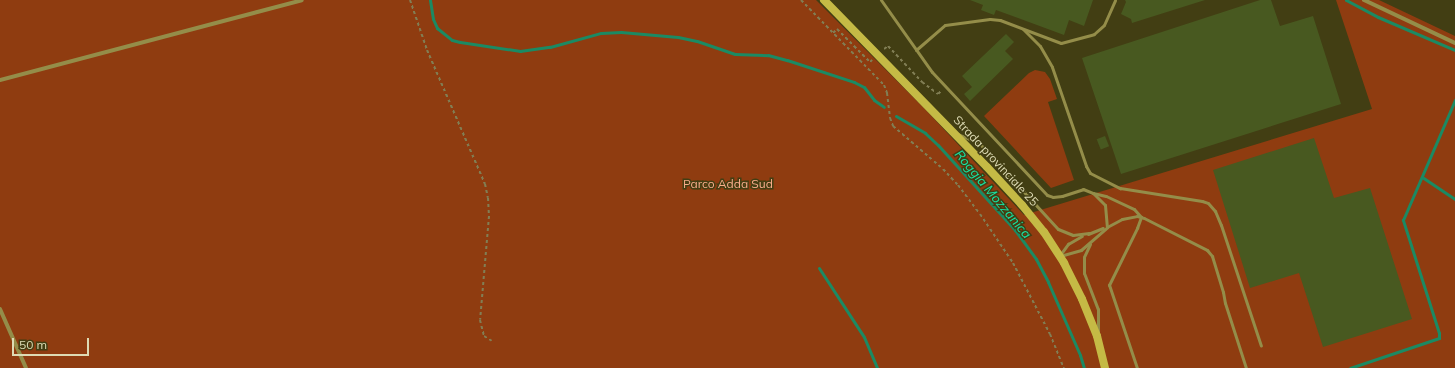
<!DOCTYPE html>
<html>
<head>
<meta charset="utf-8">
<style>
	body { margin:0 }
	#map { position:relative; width:1455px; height:368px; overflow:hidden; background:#423e13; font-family:Mulish,sans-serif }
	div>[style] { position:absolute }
	.green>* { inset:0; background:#8f3c10 }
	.stream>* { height:3px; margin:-1.5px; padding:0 1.5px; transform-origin:1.5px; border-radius:1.5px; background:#1b8a63 }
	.building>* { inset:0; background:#485920; transform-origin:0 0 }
	.path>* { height:2px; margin-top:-1px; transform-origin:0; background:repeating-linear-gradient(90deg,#817e54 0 3px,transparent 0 6px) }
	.lane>* { height:3px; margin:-1.5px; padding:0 1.5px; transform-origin:1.5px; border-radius:1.5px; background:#948d49 }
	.street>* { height:4px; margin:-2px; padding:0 2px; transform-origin:2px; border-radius:2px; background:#948d49 }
	.secondary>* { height:8px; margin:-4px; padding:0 4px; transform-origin:4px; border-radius:4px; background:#c5ba45 }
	span { translate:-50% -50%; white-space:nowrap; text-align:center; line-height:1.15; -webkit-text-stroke:3px #423e13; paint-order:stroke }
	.street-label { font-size:12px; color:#dedbb4 }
	.park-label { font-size:12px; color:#faac8b }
	.water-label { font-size:13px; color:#18e4a4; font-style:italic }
	.scale { position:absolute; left:12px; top:338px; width:77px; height:18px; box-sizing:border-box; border:2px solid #dedbb4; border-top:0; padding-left:5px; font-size:12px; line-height:14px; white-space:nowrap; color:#dedbb4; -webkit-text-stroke:3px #423e13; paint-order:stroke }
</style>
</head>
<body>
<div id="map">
	<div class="green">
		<div style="clip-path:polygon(0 0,816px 0,923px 107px,1024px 215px,1372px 109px,1336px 0,1379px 0,1455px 36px,1455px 368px,0 368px)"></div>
		<div style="clip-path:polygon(1035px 70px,1045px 72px,1050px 79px,1057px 99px,1048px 102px,1074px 180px,1051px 188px,984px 116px,1029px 73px)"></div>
	</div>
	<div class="stream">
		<div style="left:430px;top:0;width:19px;rotate:81deg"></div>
		<div style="left:433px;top:19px;width:10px;rotate:66deg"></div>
		<div style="left:437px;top:28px;width:19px;rotate:39deg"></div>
		<div style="left:452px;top:40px;width:8px;rotate:14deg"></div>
		<div style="left:460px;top:42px;width:61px;rotate:8.5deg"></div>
		<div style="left:520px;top:51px;width:30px;rotate:-8deg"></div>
		<div style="left:550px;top:47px;width:53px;rotate:-15.4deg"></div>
		<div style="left:601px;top:33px;width:20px;rotate:-3deg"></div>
		<div style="left:621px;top:32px;width:57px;rotate:5deg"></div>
		<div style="left:678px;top:37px;width:19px;rotate:12deg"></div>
		<div style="left:697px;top:41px;width:40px;rotate:18.9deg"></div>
		<div style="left:735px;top:54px;width:33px;rotate:2deg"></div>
		<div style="left:768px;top:55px;width:20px;rotate:15deg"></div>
		<div style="left:787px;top:60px;width:71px;rotate:18.2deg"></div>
		<div style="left:854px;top:82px;width:11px;rotate:27deg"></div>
		<div style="left:864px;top:87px;width:16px;rotate:52deg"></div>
		<div style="left:874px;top:100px;width:12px;rotate:35deg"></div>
		<div style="left:1346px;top:0;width:36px;rotate:28deg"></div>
		<div style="left:1378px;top:17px;width:84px;rotate:23.2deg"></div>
		<div style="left:896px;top:116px;width:34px;rotate:30deg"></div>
		<div style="left:925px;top:133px;width:18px;rotate:43deg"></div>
		<div style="left:938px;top:145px;width:115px;rotate:47.8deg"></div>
		<div style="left:1015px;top:230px;width:36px;rotate:54deg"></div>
		<div style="left:1036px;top:259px;width:26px;rotate:62deg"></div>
		<div style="left:1048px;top:282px;width:80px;rotate:66.3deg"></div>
		<div style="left:1080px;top:355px;width:14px;rotate:73deg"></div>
		<div style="left:1422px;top:177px;width:40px;rotate:34deg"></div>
		<div style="left:819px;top:268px;width:82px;rotate:56.9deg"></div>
		<div style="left:864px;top:337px;width:34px;rotate:67deg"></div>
		<div style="left:1350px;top:368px;width:94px;rotate:-18.6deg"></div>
		<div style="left:1439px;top:338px;width:5px;rotate:-90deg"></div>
		<div style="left:1439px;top:333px;width:119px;rotate:-107.7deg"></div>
		<div style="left:1403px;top:220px;width:131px;rotate:-66.6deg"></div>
	</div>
	<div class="building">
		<div style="clip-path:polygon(970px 0,1093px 0,1084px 26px,1069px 20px,1064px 35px,996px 10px,994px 15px,981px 10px,983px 5px)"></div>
		<div style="clip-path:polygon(1125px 0,1205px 0,1132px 23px,1131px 19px,1121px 14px,1126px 2px)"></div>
		<div style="clip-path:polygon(1260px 0,1271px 0,1280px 26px,1313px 16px,1341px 104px,1121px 174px,1082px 58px)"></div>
		<div style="clip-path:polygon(1006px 34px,1014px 42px,1005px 51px,1013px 59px,970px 101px,964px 94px,972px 87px,962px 76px)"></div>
		<div style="left:1105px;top:136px;width:11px;height:9px;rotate:68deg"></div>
		<div style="clip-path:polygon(1314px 138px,1334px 198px,1370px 188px,1412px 319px,1323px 347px,1299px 273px,1250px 288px,1213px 170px)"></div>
	</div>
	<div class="path">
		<div style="left:410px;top:0;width:53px;rotate:71.2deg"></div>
		<div style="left:427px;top:50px;width:146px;rotate:66.6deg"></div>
		<div style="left:485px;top:184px;width:14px;rotate:78deg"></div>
		<div style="left:488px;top:198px;width:18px;rotate:87deg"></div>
		<div style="left:489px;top:216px;width:104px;rotate:94.9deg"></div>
		<div style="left:480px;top:320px;width:16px;rotate:76deg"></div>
		<div style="left:484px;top:336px;width:9px;rotate:32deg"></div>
		<div style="left:801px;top:0;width:119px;rotate:45.7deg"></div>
		<div style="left:884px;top:85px;width:9px;rotate:69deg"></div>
		<div style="left:887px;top:93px;width:25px;rotate:83deg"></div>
		<div style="left:890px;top:118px;width:9px;rotate:69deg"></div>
		<div style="left:893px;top:126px;width:66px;rotate:40.7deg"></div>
		<div style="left:943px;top:169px;width:22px;rotate:47deg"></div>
		<div style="left:958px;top:185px;width:36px;rotate:53deg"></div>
		<div style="left:980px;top:214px;width:59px;rotate:56deg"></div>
		<div style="left:1013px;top:263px;width:80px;rotate:62.5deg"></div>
		<div style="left:1050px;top:334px;width:37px;rotate:68deg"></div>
		<div style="left:833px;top:33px;width:6px;rotate:-45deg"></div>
		<div style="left:837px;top:29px;width:47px;rotate:45deg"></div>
		<div style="left:870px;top:62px;width:3px;rotate:-45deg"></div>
		<div style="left:884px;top:49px;width:5px;rotate:-37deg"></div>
		<div style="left:888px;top:46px;width:50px;rotate:46.6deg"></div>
		<div style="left:922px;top:82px;width:20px;rotate:37deg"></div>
		<div style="left:938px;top:94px;width:4px;rotate:-45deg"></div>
	</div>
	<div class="lane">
		<div style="left:881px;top:0;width:88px;rotate:54.7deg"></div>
		<div style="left:932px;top:72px;width:168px;rotate:46.9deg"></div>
		<div style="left:1047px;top:195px;width:6px;rotate:18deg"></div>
		<div style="left:1053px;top:197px;width:9px;rotate:-6deg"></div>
		<div style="left:1062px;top:196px;width:22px;rotate:-18deg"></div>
		<div style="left:1083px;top:189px;width:11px;rotate:22deg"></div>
		<div style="left:1093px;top:193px;width:17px;rotate:45deg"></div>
		<div style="left:1105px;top:205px;width:22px;rotate:85deg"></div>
		<div style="left:1023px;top:29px;width:24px;rotate:45deg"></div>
		<div style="left:1040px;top:46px;width:24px;rotate:60deg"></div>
		<div style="left:1052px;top:67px;width:105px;rotate:71deg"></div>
		<div style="left:1086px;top:166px;width:8px;rotate:60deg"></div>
		<div style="left:1090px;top:173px;width:34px;rotate:27deg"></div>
		<div style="left:1120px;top:188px;width:83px;rotate:9deg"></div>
		<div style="left:1202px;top:201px;width:6px;rotate:18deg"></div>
		<div style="left:1208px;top:203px;width:11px;rotate:49deg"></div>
		<div style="left:1215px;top:211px;width:15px;rotate:67deg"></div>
		<div style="left:1221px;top:225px;width:127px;rotate:71.7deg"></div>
		<div style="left:916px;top:50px;width:38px;rotate:-41deg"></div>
		<div style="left:945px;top:25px;width:45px;rotate:-7.6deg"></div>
		<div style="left:990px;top:19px;width:10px;rotate:6deg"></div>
		<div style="left:1000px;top:20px;width:65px;rotate:20.7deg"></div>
		<div style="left:1061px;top:43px;width:34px;rotate:-15deg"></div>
		<div style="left:1094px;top:34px;width:13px;rotate:-42deg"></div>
		<div style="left:1104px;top:25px;width:27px;rotate:-66deg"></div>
		<div style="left:958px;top:134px;width:24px;rotate:24deg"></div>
		<div style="left:980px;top:144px;width:115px;rotate:47.5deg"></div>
		<div style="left:1058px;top:229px;width:16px;rotate:22deg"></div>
		<div style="left:1073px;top:235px;width:16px;rotate:-7deg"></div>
		<div style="left:1093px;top:193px;width:13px;rotate:13deg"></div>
		<div style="left:1106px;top:196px;width:31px;rotate:25deg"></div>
		<div style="left:1134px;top:209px;width:11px;rotate:49deg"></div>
		<div style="left:1088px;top:234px;width:16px;rotate:-22deg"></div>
		<div style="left:1090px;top:244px;width:14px;rotate:115deg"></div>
		<div style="left:1084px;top:257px;width:16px;rotate:90deg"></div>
		<div style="left:1084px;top:273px;width:39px;rotate:69deg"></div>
		<div style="left:1098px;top:309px;width:24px;rotate:90deg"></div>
		<div style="left:1060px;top:255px;width:14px;rotate:-54deg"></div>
		<div style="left:1068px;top:244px;width:16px;rotate:-30deg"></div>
		<div style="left:1060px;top:256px;width:22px;rotate:-16deg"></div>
		<div style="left:1081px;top:250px;width:35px;rotate:-41deg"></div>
		<div style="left:1107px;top:227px;width:17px;rotate:-28deg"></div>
		<div style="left:1122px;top:219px;width:15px;rotate:-11deg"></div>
		<div style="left:1137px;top:216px;width:7px;rotate:16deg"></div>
		<div style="left:1144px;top:218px;width:71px;rotate:26.9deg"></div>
		<div style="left:1207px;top:250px;width:8px;rotate:50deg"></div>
		<div style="left:1212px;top:256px;width:38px;rotate:73deg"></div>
		<div style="left:1223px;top:292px;width:11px;rotate:80deg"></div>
		<div style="left:1225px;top:303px;width:68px;rotate:72.1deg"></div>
		<div style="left:1137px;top:368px;width:88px;rotate:-108.6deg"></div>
		<div style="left:1109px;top:285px;width:64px;rotate:-63.8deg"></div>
		<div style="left:1137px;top:228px;width:12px;rotate:-70deg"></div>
	</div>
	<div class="street">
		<div style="left:1364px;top:0;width:101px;rotate:25.3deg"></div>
		<div style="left:0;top:80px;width:312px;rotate:-14.8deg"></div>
		<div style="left:0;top:309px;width:64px;rotate:66.2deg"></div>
	</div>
	<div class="secondary">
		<div style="left:824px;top:0;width:233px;rotate:45.7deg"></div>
		<div style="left:987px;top:167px;width:52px;rotate:47.4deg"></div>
		<div style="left:1022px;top:205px;width:35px;rotate:51deg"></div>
		<div style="left:1044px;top:232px;width:37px;rotate:57deg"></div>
		<div style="left:1064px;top:263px;width:40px;rotate:63.4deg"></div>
		<div style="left:1082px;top:299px;width:40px;rotate:68deg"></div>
		<div style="left:1097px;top:336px;width:33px;rotate:76deg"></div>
	</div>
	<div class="street-label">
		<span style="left:996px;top:161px;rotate:47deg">Strada provinciale 25</span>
	</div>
	<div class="park-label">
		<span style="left:728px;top:184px">Parco Adda Sud</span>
	</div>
	<div class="water-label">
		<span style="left:993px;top:194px;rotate:50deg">Roggia Mozzanica</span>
	</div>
	<div class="scale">50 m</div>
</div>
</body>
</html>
